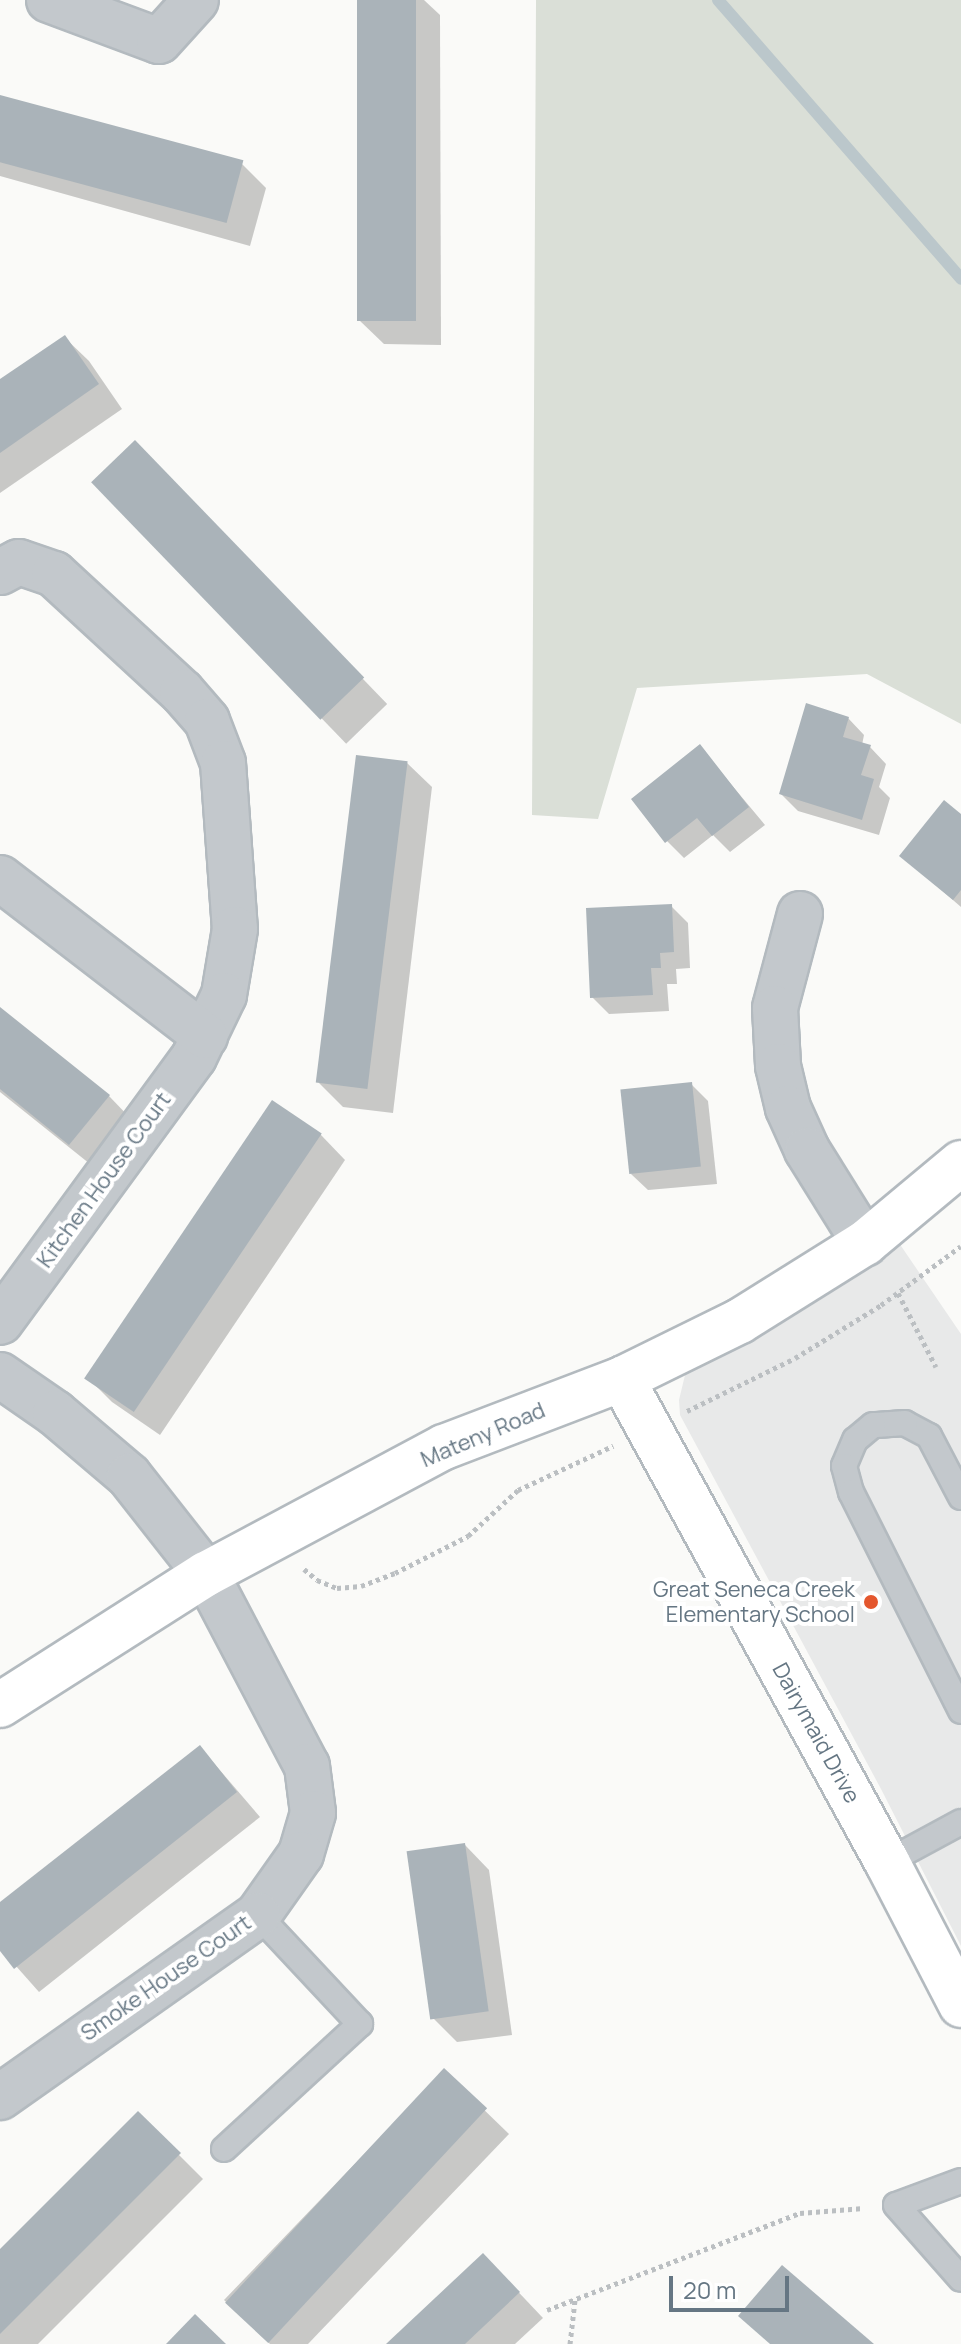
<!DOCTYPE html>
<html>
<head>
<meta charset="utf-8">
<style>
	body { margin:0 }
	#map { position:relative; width:961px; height:2344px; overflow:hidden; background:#fafaf8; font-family:Manrope,sans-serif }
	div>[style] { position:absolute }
	.built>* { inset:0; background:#e8e9e9 }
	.green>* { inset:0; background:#dadfd7 }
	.shadow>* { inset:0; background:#0003; transform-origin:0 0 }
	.stream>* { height:12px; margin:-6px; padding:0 6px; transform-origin:6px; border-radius:6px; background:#bbc7cb }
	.building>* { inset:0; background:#aab3b9; transform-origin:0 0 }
	.path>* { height:5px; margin-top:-2.5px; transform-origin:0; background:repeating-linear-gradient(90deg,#bbbfc2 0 4px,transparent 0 8px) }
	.roads { filter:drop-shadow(2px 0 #b3babf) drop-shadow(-2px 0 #b3babf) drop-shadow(0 2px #b3babf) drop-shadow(0 -2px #b3babf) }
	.lane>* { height:24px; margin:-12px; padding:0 12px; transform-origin:12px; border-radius:12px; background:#c3c8cc }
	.street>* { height:44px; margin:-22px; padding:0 22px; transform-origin:22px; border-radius:22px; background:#c3c8cc }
	.secondary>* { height:44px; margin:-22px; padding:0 22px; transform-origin:22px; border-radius:22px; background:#fff }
	.dots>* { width:22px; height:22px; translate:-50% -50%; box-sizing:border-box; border:4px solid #fff; border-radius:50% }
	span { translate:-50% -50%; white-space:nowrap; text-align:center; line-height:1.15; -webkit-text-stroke:8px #fff; paint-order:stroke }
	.street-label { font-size:22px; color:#657683 }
	.poi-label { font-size:22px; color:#657683 }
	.right { translate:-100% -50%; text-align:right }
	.scale { position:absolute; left:669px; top:2276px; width:120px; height:36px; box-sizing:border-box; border:4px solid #657683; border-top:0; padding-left:10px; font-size:24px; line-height:28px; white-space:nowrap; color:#657683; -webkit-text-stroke:6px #fff; paint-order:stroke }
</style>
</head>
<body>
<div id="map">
	<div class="built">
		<div style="clip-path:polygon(897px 1240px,961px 1334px,961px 1946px,881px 1789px,680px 1415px,679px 1400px,685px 1375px,706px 1354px,806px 1307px)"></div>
	</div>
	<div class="green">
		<div style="clip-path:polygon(536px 0,961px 0,961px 724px,867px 674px,637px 688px,598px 819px,532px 815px)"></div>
	</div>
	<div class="shadow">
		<div style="clip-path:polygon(359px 0,424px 0,440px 15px,441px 345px,384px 344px,359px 320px)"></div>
		<div style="clip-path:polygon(0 97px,242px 164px,266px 188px,250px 246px,0 176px)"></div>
		<div style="clip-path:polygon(64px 337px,89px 361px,122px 409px,0 493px,0 382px)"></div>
		<div style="left:135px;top:443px;width:363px;height:57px;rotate:46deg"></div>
		<div style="clip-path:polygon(848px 718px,864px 735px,862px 745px,870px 747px,886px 764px,879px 787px,890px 798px,879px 835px,798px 811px,781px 794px)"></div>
		<div style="clip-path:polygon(700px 747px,765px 825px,730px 852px,713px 835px,684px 858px,667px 841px)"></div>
		<div style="clip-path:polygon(407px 763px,432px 787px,393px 1113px,343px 1107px,319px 1083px)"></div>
		<div style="clip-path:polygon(961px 816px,961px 907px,902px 856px)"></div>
		<div style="clip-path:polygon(671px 906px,688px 923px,690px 968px,676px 969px,677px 984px,667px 984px,669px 1011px,609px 1014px,592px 997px)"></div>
		<div style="clip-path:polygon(0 1009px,109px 1096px,133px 1121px,95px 1168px,0 1092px)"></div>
		<div style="clip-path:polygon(691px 1084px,708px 1101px,717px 1184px,648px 1190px,631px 1174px)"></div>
		<div style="clip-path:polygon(273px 1103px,321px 1135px,345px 1160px,160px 1435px,112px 1402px,88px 1378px)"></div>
		<div style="clip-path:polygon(200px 1747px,260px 1817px,39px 1992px,0 1948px,0 1905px)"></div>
		<div style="clip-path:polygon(465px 1845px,489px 1870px,512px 2035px,457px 2042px,433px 2018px)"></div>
		<div style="clip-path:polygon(444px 2071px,509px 2134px,308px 2344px,270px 2344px,224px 2300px)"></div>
		<div style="clip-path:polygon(138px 2114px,203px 2179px,38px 2344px,0 2344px,0 2252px)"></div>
		<div style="clip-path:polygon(507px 2280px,543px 2318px,515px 2344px,389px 2344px)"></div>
	</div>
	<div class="stream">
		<div style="left:718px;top:0;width:370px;rotate:48.9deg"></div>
	</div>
	<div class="building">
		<div style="left:357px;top:0;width:59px;height:321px"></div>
		<div style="left:0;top:95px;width:252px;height:65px;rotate:15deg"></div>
		<div style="clip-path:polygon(65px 335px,99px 384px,0 453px,0 379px)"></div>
		<div style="left:135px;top:440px;width:330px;height:61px;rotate:46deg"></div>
		<div style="clip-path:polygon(806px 703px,849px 717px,843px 737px,871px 745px,861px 775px,874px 779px,862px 820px,779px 794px)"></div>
		<div style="clip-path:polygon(700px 744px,749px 807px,712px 836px,697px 818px,665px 843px,631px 799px)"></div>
		<div style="left:356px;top:755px;width:52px;height:330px;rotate:7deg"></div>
		<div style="clip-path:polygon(944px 800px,961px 814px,961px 890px,953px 900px,899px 856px)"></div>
		<div style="clip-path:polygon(672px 904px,674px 952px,660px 953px,661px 968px,651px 968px,653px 995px,590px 998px,586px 908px)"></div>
		<div style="clip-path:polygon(0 1007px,110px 1095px,69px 1145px,0 1089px)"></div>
		<div style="left:692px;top:1082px;width:85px;height:72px;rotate:84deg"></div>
		<div style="left:272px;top:1100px;width:60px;height:336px;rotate:34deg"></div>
		<div style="clip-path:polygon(200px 1745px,237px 1792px,14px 1969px,0 1951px,0 1902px)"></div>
		<div style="left:465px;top:1843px;width:170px;height:59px;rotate:82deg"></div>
		<div style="left:444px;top:2068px;width:59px;height:321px;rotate:43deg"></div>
		<div style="clip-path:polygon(138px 2111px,181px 2153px,0 2334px,0 2249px)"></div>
		<div style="clip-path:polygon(483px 2253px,520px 2292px,465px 2344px,386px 2344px)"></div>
		<div style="clip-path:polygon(782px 2265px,874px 2344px,770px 2344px,738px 2316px)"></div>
		<div style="clip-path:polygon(195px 2314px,226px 2344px,166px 2344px)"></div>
	</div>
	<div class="path">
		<div style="left:898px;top:1293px;width:83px;rotate:62.8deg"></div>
		<div style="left:687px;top:1411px;width:120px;rotate:-26.1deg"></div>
		<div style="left:795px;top:1358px;width:101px;rotate:-31.6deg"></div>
		<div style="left:881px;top:1305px;width:99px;rotate:-36.4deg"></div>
		<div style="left:304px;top:1569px;width:17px;rotate:40deg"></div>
		<div style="left:317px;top:1580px;width:22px;rotate:22deg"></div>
		<div style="left:337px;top:1588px;width:24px;rotate:-5deg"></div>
		<div style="left:361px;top:1586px;width:36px;rotate:-21deg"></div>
		<div style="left:395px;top:1573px;width:82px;rotate:-26.9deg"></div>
		<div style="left:468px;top:1536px;width:68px;rotate:-42.6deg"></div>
		<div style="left:518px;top:1490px;width:105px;rotate:-24.9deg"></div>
		<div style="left:547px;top:2310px;width:271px;rotate:-21deg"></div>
		<div style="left:800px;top:2213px;width:64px;rotate:-4.5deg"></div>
		<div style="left:570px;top:2344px;width:44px;rotate:-83.5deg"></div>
	</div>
	<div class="roads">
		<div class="lane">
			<div style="left:961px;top:1497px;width:69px;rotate:-117.7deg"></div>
			<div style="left:929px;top:1436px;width:27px;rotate:-152deg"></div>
			<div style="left:905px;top:1423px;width:32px;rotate:176deg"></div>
			<div style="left:873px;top:1425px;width:23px;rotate:140deg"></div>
			<div style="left:855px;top:1440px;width:28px;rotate:113deg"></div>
			<div style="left:844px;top:1466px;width:27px;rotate:75deg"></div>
			<div style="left:851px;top:1492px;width:245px;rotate:63.3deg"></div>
			<div style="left:887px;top:1862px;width:84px;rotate:-28.4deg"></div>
			<div style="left:224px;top:2149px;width:185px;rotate:-42.6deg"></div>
			<div style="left:360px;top:2024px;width:149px;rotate:-133.1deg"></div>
			<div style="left:961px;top:2181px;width:69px;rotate:159.7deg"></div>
			<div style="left:896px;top:2205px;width:98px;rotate:48.7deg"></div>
		</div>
		<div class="street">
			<div style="left:49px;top:0;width:117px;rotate:20.4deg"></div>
			<div style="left:159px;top:41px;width:55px;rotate:-47.9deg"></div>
			<div style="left:0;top:572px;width:21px;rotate:-28deg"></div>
			<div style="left:19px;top:562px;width:37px;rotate:19deg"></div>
			<div style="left:54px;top:574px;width:174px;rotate:42.7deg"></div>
			<div style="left:182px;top:692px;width:38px;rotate:49deg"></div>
			<div style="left:207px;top:721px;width:45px;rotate:69.1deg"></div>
			<div style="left:223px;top:763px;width:166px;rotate:85.9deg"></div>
			<div style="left:235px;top:929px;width:67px;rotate:99.5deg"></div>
			<div style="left:224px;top:995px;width:69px;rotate:115.8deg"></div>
			<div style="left:194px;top:1057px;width:328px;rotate:126.2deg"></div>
			<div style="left:0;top:878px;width:259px;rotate:37.6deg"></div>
			<div style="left:800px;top:914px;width:97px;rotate:104.9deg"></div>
			<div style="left:775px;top:1008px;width:58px;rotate:87deg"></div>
			<div style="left:778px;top:1066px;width:43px;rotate:76.6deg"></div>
			<div style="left:788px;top:1108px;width:46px;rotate:65.7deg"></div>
			<div style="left:807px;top:1150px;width:110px;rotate:58.1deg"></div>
			<div style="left:0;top:1375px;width:67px;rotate:34.6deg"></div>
			<div style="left:55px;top:1413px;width:97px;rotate:40.4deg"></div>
			<div style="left:129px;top:1476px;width:125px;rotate:51.8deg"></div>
			<div style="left:206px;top:1574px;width:217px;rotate:62.3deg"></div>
			<div style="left:307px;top:1766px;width:47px;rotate:82.7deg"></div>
			<div style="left:313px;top:1813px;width:43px;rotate:106.3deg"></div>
			<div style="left:301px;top:1854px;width:75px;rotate:125.2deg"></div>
			<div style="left:258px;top:1915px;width:316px;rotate:144.8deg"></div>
		</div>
		<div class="secondary">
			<div style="left:622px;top:1379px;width:551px;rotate:61.25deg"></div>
			<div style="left:887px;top:1862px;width:161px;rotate:62.6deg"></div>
			<div style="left:0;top:1705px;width:244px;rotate:-32.5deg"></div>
			<div style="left:206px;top:1574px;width:270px;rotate:-28.1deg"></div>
			<div style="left:444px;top:1447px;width:191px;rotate:-20.9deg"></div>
			<div style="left:622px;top:1379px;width:131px;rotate:-26.2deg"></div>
			<div style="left:740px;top:1321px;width:147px;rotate:-32deg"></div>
			<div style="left:865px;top:1243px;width:125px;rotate:-39.8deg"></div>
		</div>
	</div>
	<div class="dots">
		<div style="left:871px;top:1602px;background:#e4572e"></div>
	</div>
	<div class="street-label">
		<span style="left:104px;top:1180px;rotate:-54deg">Kitchen House Court</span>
		<span style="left:483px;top:1435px;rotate:-23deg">Mateny Road</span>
		<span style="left:816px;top:1733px;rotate:61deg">Dairymaid Drive</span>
		<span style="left:166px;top:1978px;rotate:-35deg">Smoke House Court</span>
	</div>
	<div class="poi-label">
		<span class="right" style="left:855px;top:1602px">Great Seneca Creek<br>Elementary School</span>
	</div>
	<div class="scale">20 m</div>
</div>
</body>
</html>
